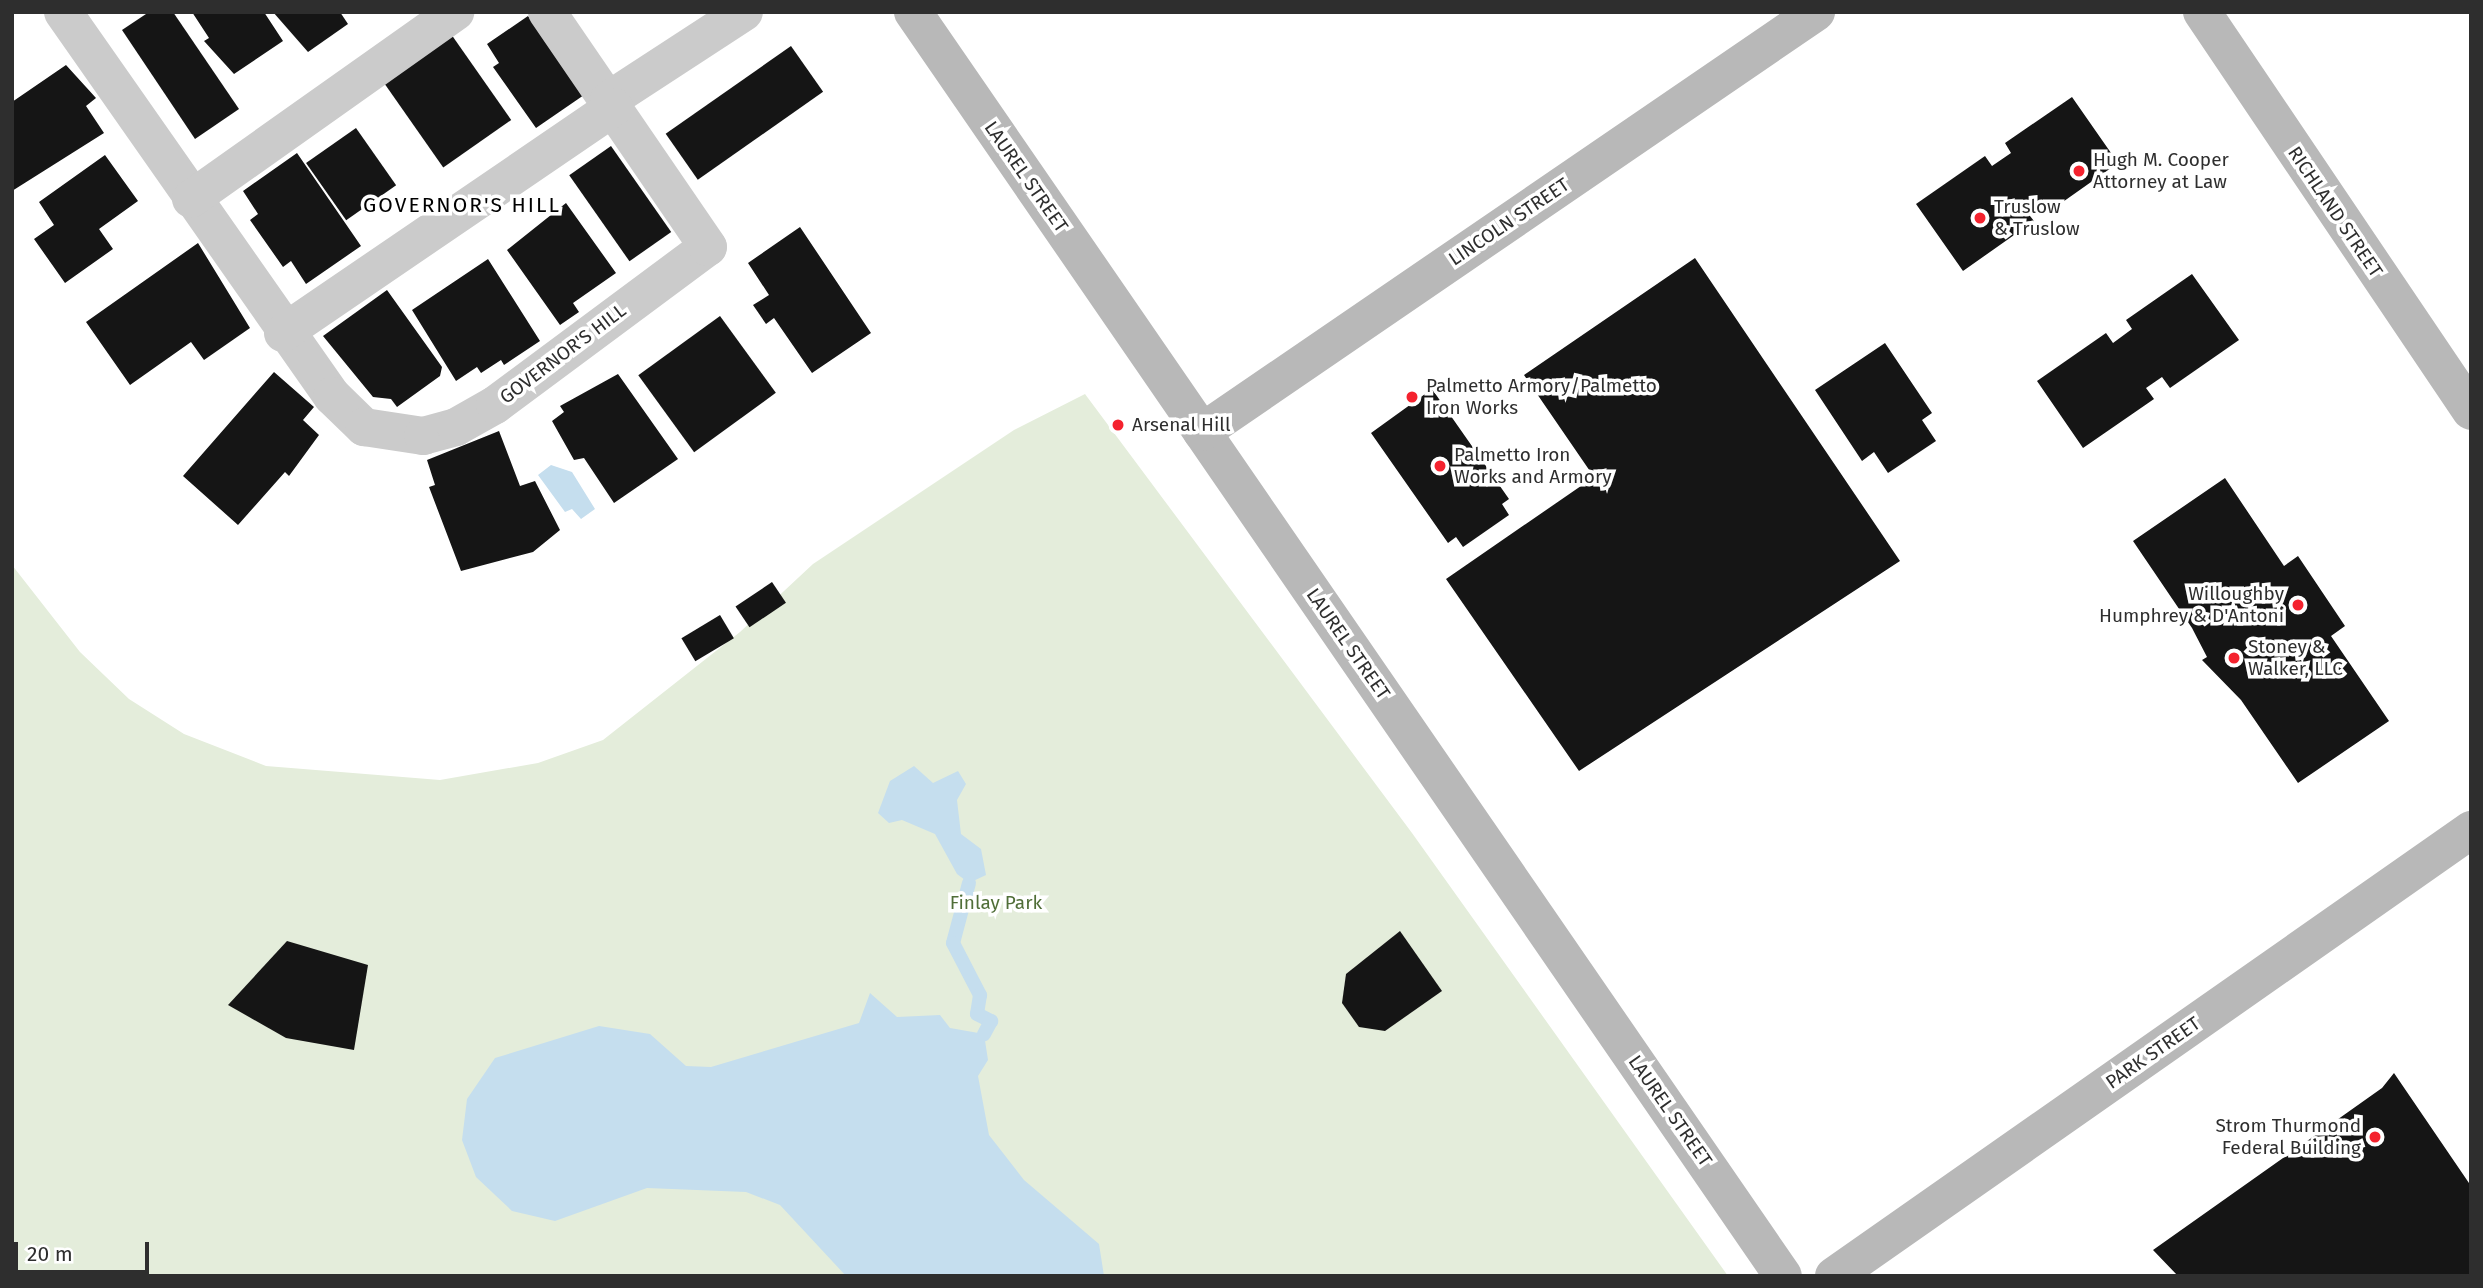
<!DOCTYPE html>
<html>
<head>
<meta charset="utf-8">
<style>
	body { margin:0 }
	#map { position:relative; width:2483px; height:1288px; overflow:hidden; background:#fff; font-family:"Fira Sans",sans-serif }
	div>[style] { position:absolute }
	.green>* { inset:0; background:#e4eddb }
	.water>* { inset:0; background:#c5deee }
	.stream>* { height:14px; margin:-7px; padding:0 7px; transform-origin:7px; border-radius:7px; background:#c5deee }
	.building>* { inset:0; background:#151515; transform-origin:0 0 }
	.street>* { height:38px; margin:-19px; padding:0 19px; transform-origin:19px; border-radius:19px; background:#cbcbcb }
	.secondary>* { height:38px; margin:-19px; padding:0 19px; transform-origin:19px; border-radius:19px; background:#b8b8b8 }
	.dots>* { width:19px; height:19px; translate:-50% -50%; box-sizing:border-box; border:4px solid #fff; border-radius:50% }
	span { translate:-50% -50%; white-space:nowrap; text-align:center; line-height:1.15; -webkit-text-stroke:7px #fff; paint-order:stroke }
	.poi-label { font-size:19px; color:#2e2e2e }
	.left { translate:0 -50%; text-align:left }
	.right { translate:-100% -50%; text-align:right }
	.street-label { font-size:19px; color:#2e2e2e }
	.park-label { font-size:19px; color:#506e38 }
	.neighbourhood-label { font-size:21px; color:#000; letter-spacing:2px }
	.frame { position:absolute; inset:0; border:14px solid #2e2e2e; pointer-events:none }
	.scale { position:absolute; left:14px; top:1242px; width:135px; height:32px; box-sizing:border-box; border:4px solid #2e2e2e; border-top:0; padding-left:9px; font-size:21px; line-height:24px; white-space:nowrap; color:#2e2e2e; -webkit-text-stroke:5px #fff; paint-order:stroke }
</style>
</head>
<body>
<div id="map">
	<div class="green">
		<div style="clip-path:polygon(1085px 394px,1412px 833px,1728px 1276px,12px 1276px,12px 565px,80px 652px,129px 699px,184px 734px,266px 766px,440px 780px,538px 763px,603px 740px,740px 632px,813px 564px,1014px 430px)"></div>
	</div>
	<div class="water">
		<div style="clip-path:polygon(551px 465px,572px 472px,595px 509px,581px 519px,572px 509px,565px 512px,538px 475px)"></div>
		<div style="clip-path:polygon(914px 766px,933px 783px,958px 771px,966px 784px,957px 800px,961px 834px,981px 849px,986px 875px,969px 883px,957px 874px,935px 834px,902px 820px,889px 823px,878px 813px,890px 781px)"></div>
		<div style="clip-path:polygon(870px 993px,897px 1017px,940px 1015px,950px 1028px,984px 1034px,988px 1060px,978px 1076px,989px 1135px,1024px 1180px,1099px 1244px,1104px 1276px,846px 1276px,780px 1205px,746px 1192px,647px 1188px,555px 1221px,512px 1211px,476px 1177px,462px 1140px,467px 1099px,495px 1058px,599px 1026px,650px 1034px,686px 1066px,711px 1067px,859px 1023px)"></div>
	</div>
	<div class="stream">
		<div style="left:969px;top:883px;width:62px;rotate:104.9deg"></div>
		<div style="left:953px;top:943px;width:59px;rotate:62.6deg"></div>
		<div style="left:980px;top:995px;width:19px;rotate:99deg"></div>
		<div style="left:977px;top:1014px;width:16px;rotate:27deg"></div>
		<div style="left:991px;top:1021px;width:15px;rotate:118deg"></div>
	</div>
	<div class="building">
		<div style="clip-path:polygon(149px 12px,173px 12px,239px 109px,195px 139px,122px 30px)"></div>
		<div style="clip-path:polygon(192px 12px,264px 12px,283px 41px,234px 74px,204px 41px,209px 38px)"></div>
		<div style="clip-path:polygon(273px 12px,340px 12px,348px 24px,308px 52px)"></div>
		<div style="clip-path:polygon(528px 16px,584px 95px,536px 128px,493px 67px,499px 63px,487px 44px)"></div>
		<div style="left:451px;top:34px;width:105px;height:83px;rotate:55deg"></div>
		<div style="left:791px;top:46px;width:56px;height:153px;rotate:55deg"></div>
		<div style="clip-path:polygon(66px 65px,96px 98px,86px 106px,104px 133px,12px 191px,12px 102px)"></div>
		<div style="clip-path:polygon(2072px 97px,2118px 163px,2050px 211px,2041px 200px,2026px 211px,2034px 221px,1963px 271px,1916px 204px,1985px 156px,1992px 166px,2011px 153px,2005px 143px)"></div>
		<div style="left:356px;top:128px;width:70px;height:61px;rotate:55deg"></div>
		<div style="left:611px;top:146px;width:105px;height:51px;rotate:55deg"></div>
		<div style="clip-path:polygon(297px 153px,361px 246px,306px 284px,291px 261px,283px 267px,250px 220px,258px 214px,243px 191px)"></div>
		<div style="clip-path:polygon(105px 155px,138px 201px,99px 229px,113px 249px,65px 283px,34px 239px,54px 225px,39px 202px)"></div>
		<div style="clip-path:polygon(566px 203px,616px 273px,573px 303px,579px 312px,560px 325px,507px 250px)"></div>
		<div style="clip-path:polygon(800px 227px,871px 333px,812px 373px,774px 318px,766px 324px,753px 305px,769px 295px,748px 263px)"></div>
		<div style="clip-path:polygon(198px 243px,250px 328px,204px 360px,191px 342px,130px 385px,86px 322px)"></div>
		<div style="clip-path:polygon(1695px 258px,1900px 561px,1579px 771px,1446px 579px,1594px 477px,1524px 375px)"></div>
		<div style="clip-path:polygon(488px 259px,540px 341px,504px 365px,501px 360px,481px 373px,477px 367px,456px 381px,412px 310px)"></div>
		<div style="clip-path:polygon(2192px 274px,2239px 340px,2170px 388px,2162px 377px,2146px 388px,2154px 399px,2083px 448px,2037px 381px,2106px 333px,2113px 343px,2132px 329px,2126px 320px)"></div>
		<div style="clip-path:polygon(387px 290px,442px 367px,440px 376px,397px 407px,391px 399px,373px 397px,323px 336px)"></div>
		<div style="left:720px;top:316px;width:95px;height:101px;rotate:54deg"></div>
		<div style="clip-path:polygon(1885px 343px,1932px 413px,1922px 420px,1936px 441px,1888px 473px,1874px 452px,1862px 461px,1815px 390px)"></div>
		<div style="clip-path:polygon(274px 372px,314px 407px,303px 420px,319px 435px,289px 476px,285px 472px,238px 525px,183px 476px)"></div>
		<div style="clip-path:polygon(618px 374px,678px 459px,614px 503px,584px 458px,574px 460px,552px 421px,564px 412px,560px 406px)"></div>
		<div style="clip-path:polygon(1432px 389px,1509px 499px,1502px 504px,1509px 515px,1463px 547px,1456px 537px,1448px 543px,1371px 433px)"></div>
		<div style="clip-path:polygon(499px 431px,520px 486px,535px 481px,560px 530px,533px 552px,461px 571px,429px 487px,435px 485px,427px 460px)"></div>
		<div style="clip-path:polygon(2225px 478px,2284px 566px,2298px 556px,2345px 626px,2331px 636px,2389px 721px,2298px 783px,2241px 700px,2202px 660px,2207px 657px,2192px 628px,2133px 541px)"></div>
		<div style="left:772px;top:582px;width:25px;height:44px;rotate:56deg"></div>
		<div style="left:720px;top:615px;width:27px;height:45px;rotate:59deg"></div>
		<div style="clip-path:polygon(1400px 931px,1442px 991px,1385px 1031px,1359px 1027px,1342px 1003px,1346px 974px)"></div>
		<div style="clip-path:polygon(287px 941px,368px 965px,354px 1050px,286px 1038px,228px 1005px)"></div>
		<div style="clip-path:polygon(2394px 1073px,2471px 1186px,2471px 1276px,2178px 1276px,2153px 1250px,2382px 1088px)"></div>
	</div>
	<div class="street">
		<div style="left:63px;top:12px;width:469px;rotate:55deg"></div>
		<div style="left:332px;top:396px;width:45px;rotate:44.1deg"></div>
		<div style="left:364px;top:427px;width:60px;rotate:8.7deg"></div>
		<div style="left:423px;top:436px;width:34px;rotate:-15deg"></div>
		<div style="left:456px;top:427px;width:45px;rotate:-29.4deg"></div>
		<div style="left:495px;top:405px;width:265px;rotate:-36.6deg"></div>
		<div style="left:708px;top:247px;width:285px;rotate:-124.4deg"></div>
		<div style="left:609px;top:100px;width:161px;rotate:-33.1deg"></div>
		<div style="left:191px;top:199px;width:324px;rotate:-35.3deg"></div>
		<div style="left:283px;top:333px;width:401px;rotate:-34.3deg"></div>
	</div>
	<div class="secondary">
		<div style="left:913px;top:12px;width:1534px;rotate:55.46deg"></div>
		<div style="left:2202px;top:12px;width:481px;rotate:56deg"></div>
		<div style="left:1202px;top:432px;width:744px;rotate:-34.37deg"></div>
		<div style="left:1834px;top:1276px;width:778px;rotate:-35deg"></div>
	</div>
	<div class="dots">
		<div style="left:2079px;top:171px;background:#f4222e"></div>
		<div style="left:1980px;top:218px;background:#f4222e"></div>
		<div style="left:1412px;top:397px;background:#f4222e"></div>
		<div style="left:1118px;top:425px;background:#f4222e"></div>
		<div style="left:1440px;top:466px;background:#f4222e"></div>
		<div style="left:2298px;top:605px;background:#f4222e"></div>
		<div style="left:2234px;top:658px;background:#f4222e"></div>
		<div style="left:2375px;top:1137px;background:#f4222e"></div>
	</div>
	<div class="poi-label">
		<span class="left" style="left:2093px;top:171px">Hugh M. Cooper<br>Attorney at Law</span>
		<span class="left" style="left:1994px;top:218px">Truslow<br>&amp; Truslow</span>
		<span class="left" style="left:1426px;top:397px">Palmetto Armory/Palmetto<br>Iron Works</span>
		<span class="left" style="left:1132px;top:425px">Arsenal Hill</span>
		<span class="left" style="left:1454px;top:466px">Palmetto Iron<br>Works and Armory</span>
		<span class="right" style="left:2284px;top:605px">Willoughby<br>Humphrey &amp; D'Antoni</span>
		<span class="left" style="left:2248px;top:658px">Stoney &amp;<br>Walker, LLC</span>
		<span class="right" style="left:2361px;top:1137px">Strom Thurmond<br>Federal Building</span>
	</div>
	<div class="street-label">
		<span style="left:1026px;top:177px;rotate:55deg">LAUREL STREET</span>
		<span style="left:2335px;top:212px;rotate:56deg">RICHLAND STREET</span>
		<span style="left:1509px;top:222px;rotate:-34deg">LINCOLN STREET</span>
		<span style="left:563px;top:354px;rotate:-37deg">GOVERNOR'S HILL</span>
		<span style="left:1348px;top:644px;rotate:55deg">LAUREL STREET</span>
		<span style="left:2153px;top:1053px;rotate:-35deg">PARK STREET</span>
		<span style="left:1670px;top:1111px;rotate:55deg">LAUREL STREET</span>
	</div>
	<div class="park-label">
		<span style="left:996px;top:903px">Finlay Park</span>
	</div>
	<div class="neighbourhood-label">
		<span style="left:462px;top:205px">GOVERNOR'S HILL</span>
	</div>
	<div class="frame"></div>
	<div class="scale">20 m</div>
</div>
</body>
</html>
